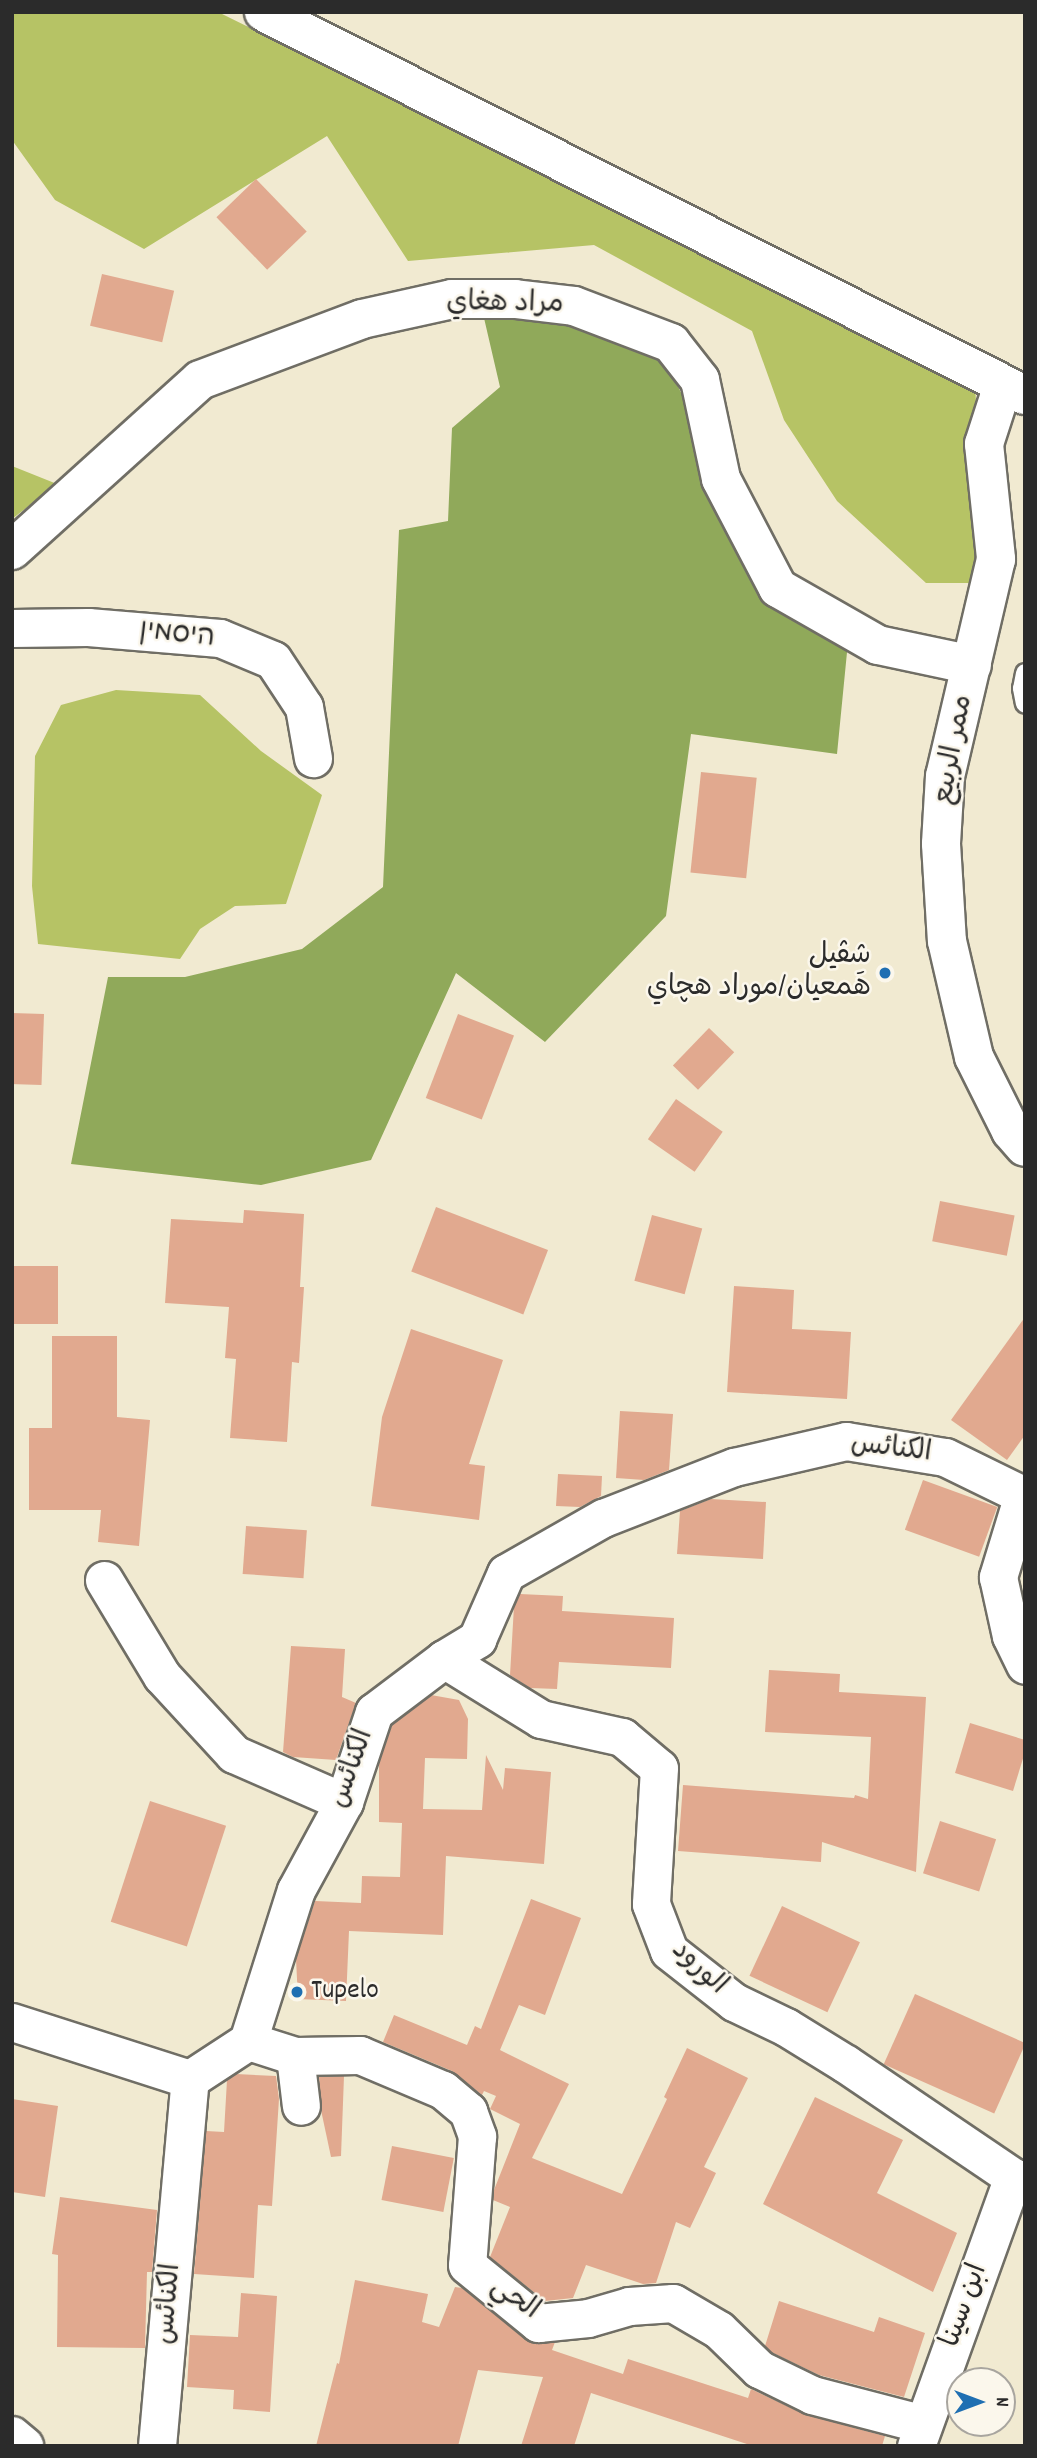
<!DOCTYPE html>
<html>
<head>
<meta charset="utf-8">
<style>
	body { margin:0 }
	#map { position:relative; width:1037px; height:2458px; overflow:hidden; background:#f1ead1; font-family:Dekko,"Playpen Sans Arabic","Playpen Sans Hebrew",sans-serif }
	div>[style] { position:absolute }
	.green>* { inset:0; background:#b6c365 }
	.forest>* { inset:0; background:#90a95a }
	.building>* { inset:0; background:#e1a98f; transform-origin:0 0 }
	.roads { filter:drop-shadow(2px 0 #706e65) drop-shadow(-2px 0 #706e65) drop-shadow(0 2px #706e65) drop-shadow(0 -2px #706e65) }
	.service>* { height:19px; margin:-9.5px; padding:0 9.5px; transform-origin:9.5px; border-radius:9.5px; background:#fff }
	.minor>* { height:37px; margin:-18.5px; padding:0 18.5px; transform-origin:18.5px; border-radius:18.5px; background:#fff }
	.tertiary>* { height:38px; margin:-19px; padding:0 19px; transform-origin:19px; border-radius:19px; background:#fff }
	.secondary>* { height:38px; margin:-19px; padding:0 19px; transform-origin:19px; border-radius:19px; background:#fff }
	.dots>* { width:19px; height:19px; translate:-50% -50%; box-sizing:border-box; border:4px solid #fbf7ec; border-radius:50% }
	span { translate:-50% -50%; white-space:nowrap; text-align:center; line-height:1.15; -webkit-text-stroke:5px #fbf7ec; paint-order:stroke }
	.street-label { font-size:28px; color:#2b2b2b }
	.poi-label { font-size:28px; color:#2b2b2b }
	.right { translate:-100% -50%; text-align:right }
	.left { translate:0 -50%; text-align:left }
	.frame { position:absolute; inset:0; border:14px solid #2b2b2b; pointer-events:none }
	.north { position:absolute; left:946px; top:2367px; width:70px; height:70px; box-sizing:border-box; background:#fbf7ec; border:2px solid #a8a59f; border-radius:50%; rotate:90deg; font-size:19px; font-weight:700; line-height:28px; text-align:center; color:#2b2b2b }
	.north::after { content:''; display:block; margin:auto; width:24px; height:32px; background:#1f6fb2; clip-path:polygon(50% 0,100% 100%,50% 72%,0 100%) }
</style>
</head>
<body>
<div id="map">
	<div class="green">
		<div style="clip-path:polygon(12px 12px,218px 12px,975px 384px,986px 583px,926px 583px,837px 501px,784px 420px,752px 331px,594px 245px,408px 261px,327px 136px,144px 249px,55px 200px,12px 140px)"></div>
		<div style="clip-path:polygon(12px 466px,57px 484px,12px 519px)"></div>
		<div style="clip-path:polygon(116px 690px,200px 695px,261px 751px,322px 795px,286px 904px,235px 906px,200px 929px,180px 959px,38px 944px,32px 886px,35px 756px,61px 705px)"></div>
	</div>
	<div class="forest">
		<div style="clip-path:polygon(484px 318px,565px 318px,655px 339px,736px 506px,796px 591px,849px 632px,837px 754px,691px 734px,666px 916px,545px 1042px,456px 973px,371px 1160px,261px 1185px,71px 1164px,108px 977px,185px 977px,302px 949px,383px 887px,399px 530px,448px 521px,452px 428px,500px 387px)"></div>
	</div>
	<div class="building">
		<div style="left:256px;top:179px;width:73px;height:55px;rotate:46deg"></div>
		<div style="left:102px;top:274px;width:74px;height:53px;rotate:13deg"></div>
		<div style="left:701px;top:772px;width:56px;height:101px;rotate:6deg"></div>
		<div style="left:12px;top:1013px;width:32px;height:71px;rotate:2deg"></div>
		<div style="left:458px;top:1014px;width:60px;height:90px;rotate:21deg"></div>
		<div style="left:709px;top:1028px;width:35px;height:52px;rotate:44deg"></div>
		<div style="left:676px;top:1099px;width:57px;height:49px;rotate:35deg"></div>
		<div style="left:940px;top:1201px;width:76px;height:41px;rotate:11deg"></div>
		<div style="left:436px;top:1207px;width:120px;height:69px;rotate:21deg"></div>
		<div style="clip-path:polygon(244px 1210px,304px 1214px,300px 1287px,304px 1287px,299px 1363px,292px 1362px,287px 1442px,230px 1438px,236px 1359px,225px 1358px,229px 1307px,165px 1303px,171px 1219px,243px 1223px)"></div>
		<div style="left:652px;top:1215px;width:52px;height:68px;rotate:15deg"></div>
		<div style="left:12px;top:1266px;width:46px;height:58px"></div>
		<div style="clip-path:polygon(734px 1286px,794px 1290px,792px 1329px,851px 1332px,847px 1399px,727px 1392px)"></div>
		<div style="clip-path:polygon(1025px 1317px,1025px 1435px,1007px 1460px,951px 1420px)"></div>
		<div style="clip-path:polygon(411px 1329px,503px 1360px,469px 1464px,485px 1466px,479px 1520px,371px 1506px,382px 1417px)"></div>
		<div style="clip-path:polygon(52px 1336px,117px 1336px,117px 1417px,150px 1420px,139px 1546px,98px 1542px,101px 1510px,29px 1510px,29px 1428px,52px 1428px)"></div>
		<div style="clip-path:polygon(620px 1411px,673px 1414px,669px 1470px,644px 1480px,616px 1478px)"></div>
		<div style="clip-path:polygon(558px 1474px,602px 1476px,601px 1496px,580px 1507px,556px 1506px)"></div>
		<div style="left:923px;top:1480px;width:79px;height:53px;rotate:20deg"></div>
		<div style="clip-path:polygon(711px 1499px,766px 1502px,763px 1559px,677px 1554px,680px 1511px)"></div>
		<div style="left:246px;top:1526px;width:61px;height:48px;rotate:4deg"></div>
		<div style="clip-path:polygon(520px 1594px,563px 1596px,562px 1611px,674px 1618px,671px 1668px,559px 1662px,557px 1689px,530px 1688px,510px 1675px,514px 1606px)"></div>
		<div style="clip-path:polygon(291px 1646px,345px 1649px,342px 1697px,356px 1703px,336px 1760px,293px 1757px,283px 1752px)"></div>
		<div style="clip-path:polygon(769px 1670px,840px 1674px,839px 1692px,926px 1697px,916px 1872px,822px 1842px,821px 1862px,678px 1851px,683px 1785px,854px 1798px,855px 1795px,868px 1799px,871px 1737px,765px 1732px)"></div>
		<div style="clip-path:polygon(431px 1695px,459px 1700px,468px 1719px,467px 1759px,425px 1758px,423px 1809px,482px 1810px,486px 1755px,503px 1790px,505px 1768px,551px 1772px,544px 1864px,446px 1856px,443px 1935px,349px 1931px,346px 2001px,298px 1999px,296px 1959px,315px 1901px,361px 1903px,362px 1876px,400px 1877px,402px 1823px,379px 1822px,379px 1763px,392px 1725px)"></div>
		<div style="clip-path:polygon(970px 1723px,1025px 1740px,1025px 1752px,1013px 1791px,955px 1773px)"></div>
		<div style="left:150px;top:1801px;width:80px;height:127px;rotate:18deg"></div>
		<div style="left:940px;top:1821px;width:59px;height:55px;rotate:18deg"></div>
		<div style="clip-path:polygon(531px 1899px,581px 1918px,545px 2015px,519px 2005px,500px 2050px,569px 2084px,532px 2158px,622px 2194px,667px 2099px,664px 2097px,687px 2048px,748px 2078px,704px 2167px,716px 2173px,690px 2228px,676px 2222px,656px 2283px,643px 2284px,586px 2265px,573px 2298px,545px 2301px,490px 2257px,510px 2207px,493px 2200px,494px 2190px,520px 2124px,490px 2109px,496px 2096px,484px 2091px,482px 2095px,452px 2071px,383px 2042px,394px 2015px,467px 2045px,475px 2026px,481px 2029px)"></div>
		<div style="left:782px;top:1906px;width:86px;height:77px;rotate:25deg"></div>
		<div style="left:915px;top:1994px;width:121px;height:77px;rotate:24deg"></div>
		<div style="clip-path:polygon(236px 2074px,276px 2076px,279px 2099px,272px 2206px,258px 2205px,254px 2278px,194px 2274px,206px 2131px,224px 2132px,227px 2080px)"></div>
		<div style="clip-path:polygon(344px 2076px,341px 2156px,331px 2157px,321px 2110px,319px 2077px)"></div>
		<div style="clip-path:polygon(815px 2097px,903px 2140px,877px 2193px,957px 2233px,933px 2292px,763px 2204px)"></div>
		<div style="clip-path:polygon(12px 2099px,58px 2106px,45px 2197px,12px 2192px)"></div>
		<div style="left:392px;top:2146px;width:63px;height:55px;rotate:11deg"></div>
		<div style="clip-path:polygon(60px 2197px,157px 2210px,152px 2272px,147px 2272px,145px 2348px,57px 2347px,58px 2255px,52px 2254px)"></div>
		<div style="clip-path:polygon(355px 2280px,428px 2294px,422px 2322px,439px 2327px,455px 2287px,462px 2288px,525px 2339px,539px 2344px,555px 2342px,552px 2350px,623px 2374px,628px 2359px,748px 2398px,751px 2389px,806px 2415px,885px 2436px,882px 2446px,753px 2446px,591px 2393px,574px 2446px,521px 2446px,543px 2377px,478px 2370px,458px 2446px,316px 2446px,337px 2363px,339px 2364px)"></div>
		<div style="clip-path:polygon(241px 2293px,277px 2296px,270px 2412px,233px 2409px,234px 2390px,187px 2387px,190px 2335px,238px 2337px)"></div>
		<div style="clip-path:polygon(779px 2301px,874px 2332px,879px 2317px,925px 2333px,904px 2397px,819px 2375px,771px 2352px,765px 2346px)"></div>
	</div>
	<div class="roads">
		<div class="service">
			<div style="left:1025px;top:673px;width:15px;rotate:101deg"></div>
			<div style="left:1022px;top:688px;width:15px;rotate:79deg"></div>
		</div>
		<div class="minor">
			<div style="left:12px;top:628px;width:76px;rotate:-0.8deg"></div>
			<div style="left:88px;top:627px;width:132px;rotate:4.8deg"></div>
			<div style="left:220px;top:638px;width:57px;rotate:22.5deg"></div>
			<div style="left:273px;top:660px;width:56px;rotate:56.6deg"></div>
			<div style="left:304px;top:707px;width:52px;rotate:80deg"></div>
			<div style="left:1023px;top:1495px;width:86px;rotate:107deg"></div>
			<div style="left:998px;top:1577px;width:60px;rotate:77.6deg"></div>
			<div style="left:1011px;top:1636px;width:32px;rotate:64deg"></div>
			<div style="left:104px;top:1580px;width:112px;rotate:58.9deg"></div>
			<div style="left:162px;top:1676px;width:106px;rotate:47.3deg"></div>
			<div style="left:234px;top:1754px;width:120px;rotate:23.6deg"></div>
			<div style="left:444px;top:1659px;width:114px;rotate:31.7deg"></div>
			<div style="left:541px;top:1719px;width:83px;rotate:12.5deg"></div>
			<div style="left:622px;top:1737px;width:48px;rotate:40deg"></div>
			<div style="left:659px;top:1768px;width:136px;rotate:93.4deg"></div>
			<div style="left:651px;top:1904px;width:50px;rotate:69deg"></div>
			<div style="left:669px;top:1951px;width:83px;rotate:38.1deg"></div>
			<div style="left:734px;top:2002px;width:58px;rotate:25.7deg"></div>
			<div style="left:786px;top:2027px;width:70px;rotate:31.7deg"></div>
			<div style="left:846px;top:2064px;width:202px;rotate:34.1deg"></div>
			<div style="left:12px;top:2022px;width:187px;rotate:17.8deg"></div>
			<div style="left:248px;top:2041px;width:49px;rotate:17.7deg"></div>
			<div style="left:295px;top:2056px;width:65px;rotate:-0.9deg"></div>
			<div style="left:360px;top:2055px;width:90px;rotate:22.9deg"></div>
			<div style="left:443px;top:2090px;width:33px;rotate:40deg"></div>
			<div style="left:468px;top:2111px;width:27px;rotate:70deg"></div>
			<div style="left:477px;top:2136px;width:129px;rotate:94.4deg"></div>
			<div style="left:467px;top:2265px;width:92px;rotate:39.2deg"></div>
			<div style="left:538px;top:2323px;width:50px;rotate:-5.7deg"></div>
			<div style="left:588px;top:2318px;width:43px;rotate:-16.3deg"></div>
			<div style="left:629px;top:2306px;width:44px;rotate:-3.9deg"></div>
			<div style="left:673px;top:2303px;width:53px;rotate:30.4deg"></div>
			<div style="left:719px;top:2330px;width:56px;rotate:44.3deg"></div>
			<div style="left:759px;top:2369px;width:59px;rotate:26.1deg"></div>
			<div style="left:812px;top:2395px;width:115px;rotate:14.6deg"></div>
			<div style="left:295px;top:2056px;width:50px;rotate:83.2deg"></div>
			<div style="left:157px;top:2446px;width:368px;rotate:-84.9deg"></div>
			<div style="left:190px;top:2079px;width:69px;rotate:-33.2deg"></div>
			<div style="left:248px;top:2041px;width:158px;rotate:-72.4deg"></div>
			<div style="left:296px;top:1890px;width:100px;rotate:-61.4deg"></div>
			<div style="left:344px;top:1802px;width:95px;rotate:-71.6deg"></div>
			<div style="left:374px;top:1712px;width:88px;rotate:-37.1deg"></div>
			<div style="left:444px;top:1659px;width:39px;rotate:-31deg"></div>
			<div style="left:477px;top:1639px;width:72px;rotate:-66.3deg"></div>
			<div style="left:506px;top:1573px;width:112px;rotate:-29.6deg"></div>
			<div style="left:603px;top:1518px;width:141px;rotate:-21.3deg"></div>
			<div style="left:734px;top:1467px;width:115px;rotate:-13.1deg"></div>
			<div style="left:846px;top:1441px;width:100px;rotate:9.2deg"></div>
			<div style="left:945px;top:1457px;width:89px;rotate:26deg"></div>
			<div style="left:916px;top:2446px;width:286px;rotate:-70.2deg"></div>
			<div style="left:1013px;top:2177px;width:13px;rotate:18deg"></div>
		</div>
		<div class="tertiary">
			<div style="left:1003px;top:385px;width:62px;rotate:107.9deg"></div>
			<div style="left:984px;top:444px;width:116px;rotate:84deg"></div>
			<div style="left:996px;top:559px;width:223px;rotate:103.2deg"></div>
			<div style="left:945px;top:776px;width:68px;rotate:93.4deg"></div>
			<div style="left:941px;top:844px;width:97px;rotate:86.5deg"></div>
			<div style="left:947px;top:941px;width:119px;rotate:76.9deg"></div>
			<div style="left:974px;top:1057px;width:83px;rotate:63.4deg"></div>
			<div style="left:1011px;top:1131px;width:21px;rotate:49deg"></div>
			<div style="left:12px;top:550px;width:253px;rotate:-42.1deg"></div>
			<div style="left:200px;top:380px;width:173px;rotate:-20.6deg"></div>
			<div style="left:362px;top:319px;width:92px;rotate:-12.5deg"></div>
			<div style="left:452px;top:299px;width:63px"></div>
			<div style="left:515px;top:299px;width:59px;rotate:6.8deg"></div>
			<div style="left:574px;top:306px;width:104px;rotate:20.9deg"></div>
			<div style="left:671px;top:343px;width:47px;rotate:51.9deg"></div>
			<div style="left:700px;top:380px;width:101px;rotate:78deg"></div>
			<div style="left:721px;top:479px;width:123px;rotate:62.4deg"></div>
			<div style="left:778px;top:588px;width:115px;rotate:29.7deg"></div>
			<div style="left:878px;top:645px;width:96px;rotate:12deg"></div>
			<div style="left:12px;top:2436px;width:16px;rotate:40deg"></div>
		</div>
		<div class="secondary">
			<div style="left:264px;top:12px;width:852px;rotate:26.72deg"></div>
		</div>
	</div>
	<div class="dots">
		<div style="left:885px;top:973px;background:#1f6fb2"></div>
		<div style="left:297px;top:1992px;background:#1f6fb2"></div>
	</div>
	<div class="street-label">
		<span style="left:505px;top:305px;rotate:1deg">مراد هغاي</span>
		<span style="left:177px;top:636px;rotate:6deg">היסמין</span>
		<span style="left:955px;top:750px;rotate:-79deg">ممر الربيع</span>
		<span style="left:891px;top:1450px;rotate:7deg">الكنائس</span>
		<span style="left:353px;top:1769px;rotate:-70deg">الكنائس</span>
		<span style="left:698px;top:1969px;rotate:43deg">الورود</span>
		<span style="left:514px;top:2300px;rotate:35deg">الحي</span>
		<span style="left:170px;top:2304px;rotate:-85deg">الكنائس</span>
		<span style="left:966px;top:2306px;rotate:-70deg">ابن سينا</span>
	</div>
	<div class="poi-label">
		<span class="right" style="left:871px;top:973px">شڤيل<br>هَمعيان/موراد هچاي</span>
		<span class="left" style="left:311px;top:1992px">Tupelo</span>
	</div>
	<div class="frame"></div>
	<div class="north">N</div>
</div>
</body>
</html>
